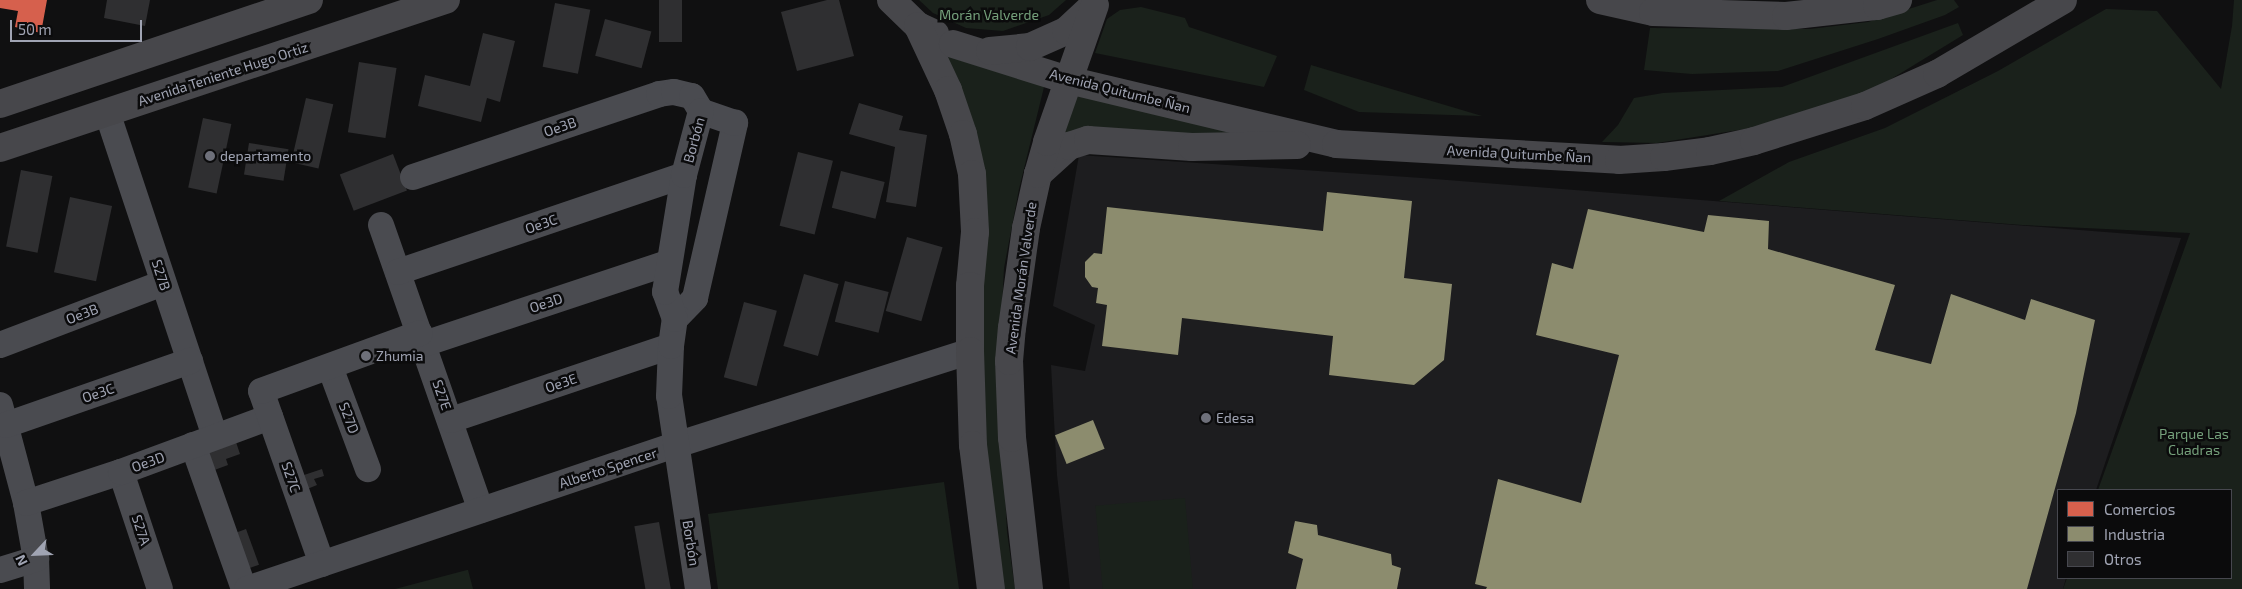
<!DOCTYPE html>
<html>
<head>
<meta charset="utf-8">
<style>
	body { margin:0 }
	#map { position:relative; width:2242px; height:589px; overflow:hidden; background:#101011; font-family:"Exo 2",sans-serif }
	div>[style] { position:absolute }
	.built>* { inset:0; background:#1d1d1f }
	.green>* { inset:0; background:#1a211b; transform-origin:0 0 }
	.shops>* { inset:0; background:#d6604d }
	.industry>* { inset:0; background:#8c8c6e; transform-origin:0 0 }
	.building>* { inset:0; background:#2f2f31; transform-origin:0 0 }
	.minor>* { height:26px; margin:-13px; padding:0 13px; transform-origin:13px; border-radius:13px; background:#4a4b50 }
	.major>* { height:28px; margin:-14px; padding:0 14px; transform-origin:14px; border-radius:14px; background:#47474b }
	.dots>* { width:14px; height:14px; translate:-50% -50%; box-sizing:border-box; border:2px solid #0b0b0c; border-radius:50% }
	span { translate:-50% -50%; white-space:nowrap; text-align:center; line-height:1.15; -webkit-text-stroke:5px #0b0b0c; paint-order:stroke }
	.park-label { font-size:14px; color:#75a07b }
	.street-label { font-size:14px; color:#a0a4b3 }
	.poi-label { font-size:14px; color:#a0a4b3 }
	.left { translate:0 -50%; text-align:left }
	.legend { position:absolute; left:2057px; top:489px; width:175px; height:90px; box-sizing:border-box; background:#0b0b0c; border:1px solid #47484f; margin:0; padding:6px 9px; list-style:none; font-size:15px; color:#a0a4b3 }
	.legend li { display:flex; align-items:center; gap:10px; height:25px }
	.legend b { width:25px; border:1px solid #47484f }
	.north { position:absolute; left:10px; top:529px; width:50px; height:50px; -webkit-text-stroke:4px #0b0b0c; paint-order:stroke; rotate:245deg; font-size:14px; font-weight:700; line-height:20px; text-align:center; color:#a0a4b3 }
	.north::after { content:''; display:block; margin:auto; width:18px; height:22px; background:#a0a4b3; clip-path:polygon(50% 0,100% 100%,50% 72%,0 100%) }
	.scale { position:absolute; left:10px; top:20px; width:132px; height:22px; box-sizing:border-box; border:2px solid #a0a4b3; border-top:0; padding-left:6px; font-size:15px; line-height:18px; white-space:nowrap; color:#a0a4b3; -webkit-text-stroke:4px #0b0b0c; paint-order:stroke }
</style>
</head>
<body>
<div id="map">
	<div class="built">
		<div style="clip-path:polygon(1079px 155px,1422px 178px,2181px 238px,2096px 490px,2058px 490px,2058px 578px,2066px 578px,2063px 589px,1070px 589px,1057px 475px,1051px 365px,1085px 371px,1095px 325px,1053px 306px)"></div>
	</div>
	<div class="green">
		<div style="clip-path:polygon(919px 0,1066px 0,1049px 15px,1003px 31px,966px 28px,933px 13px)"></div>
		<div style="clip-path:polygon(1937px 0,1954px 0,1959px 7px,1945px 15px,1878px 39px,1778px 71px,1692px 74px,1644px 70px,1650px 28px,1810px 29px,1868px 22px)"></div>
		<div style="clip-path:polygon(2234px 0,2242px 0,2242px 589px,2063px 589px,2067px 578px,2231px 578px,2231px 490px,2098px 490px,2190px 233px,2022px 225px,1719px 201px,1789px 162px,1885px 128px,1998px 71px,2106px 9px,2157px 11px,2221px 89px,2232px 26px)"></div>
		<div style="clip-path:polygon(1141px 7px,1185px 18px,1189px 27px,1277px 56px,1264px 87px,1095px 53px,1107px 19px,1120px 10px)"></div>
		<div style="clip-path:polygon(1958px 23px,1963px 35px,1865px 95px,1790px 122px,1657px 143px,1602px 142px,1618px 125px,1634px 98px,1663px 93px,1782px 87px)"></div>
		<div style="clip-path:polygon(945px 54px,1045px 83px,1019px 189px,1004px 268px,999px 368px,1007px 532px,1015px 589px,997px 589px,980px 398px,984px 276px)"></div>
		<div style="clip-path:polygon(1311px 65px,1482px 116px,1359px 112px,1304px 90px)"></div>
		<div style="clip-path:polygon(1076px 92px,1267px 137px,1064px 134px)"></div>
		<div style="clip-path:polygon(944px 482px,959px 589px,718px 589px,708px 514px)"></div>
		<div style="left:1185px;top:498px;width:91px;height:90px;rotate:85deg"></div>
		<div style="clip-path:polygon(468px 570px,473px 589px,395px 589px,467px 570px)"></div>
	</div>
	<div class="shops">
		<div style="clip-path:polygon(0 0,47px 0,41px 33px,15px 27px,18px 11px,0 8px)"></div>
	</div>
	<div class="industry">
		<div style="clip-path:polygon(1327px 192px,1412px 201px,1404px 278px,1452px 284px,1444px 360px,1414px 385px,1329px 375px,1333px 336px,1182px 318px,1178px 355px,1102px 346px,1107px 305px,1096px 303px,1098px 288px,1092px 287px,1085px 277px,1085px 262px,1094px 253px,1102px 254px,1107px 207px,1323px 231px)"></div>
		<div style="clip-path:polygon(1588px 209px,1704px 232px,1708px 215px,1769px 221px,1768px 249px,1895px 285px,1875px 350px,1931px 364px,1951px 294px,2025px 320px,2031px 299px,2095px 320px,2076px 413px,2027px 589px,1486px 589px,1487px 587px,1475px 584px,1498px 479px,1581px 503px,1619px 355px,1536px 335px,1552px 263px,1573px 269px)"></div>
		<div style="left:1093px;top:420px;width:31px;height:41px;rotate:68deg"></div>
		<div style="clip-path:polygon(1295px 521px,1317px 525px,1318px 535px,1391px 554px,1392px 565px,1401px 568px,1397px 589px,1296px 589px,1303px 559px,1288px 553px)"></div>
	</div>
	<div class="building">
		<div style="clip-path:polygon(107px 0,150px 0,145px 26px,104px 18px)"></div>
		<div style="left:659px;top:0;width:23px;height:42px"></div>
		<div style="clip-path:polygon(827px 0,839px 0,854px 56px,797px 71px,781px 12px)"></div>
		<div style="left:555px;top:3px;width:36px;height:65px;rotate:11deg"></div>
		<div style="left:605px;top:19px;width:48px;height:38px;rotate:15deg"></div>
		<div style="clip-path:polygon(483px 33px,515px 41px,500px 102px,487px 98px,481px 122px,418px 106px,425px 75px,470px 86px)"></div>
		<div style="left:359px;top:62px;width:38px;height:71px;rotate:9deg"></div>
		<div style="left:306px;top:98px;width:28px;height:66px;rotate:13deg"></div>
		<div style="clip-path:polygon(859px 103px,903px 116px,899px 130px,927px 135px,916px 207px,886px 202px,895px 147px,849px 134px)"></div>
		<div style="left:203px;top:118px;width:29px;height:71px;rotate:12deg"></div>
		<div style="left:249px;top:143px;width:40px;height:32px;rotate:9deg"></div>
		<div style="left:798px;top:152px;width:36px;height:76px;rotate:14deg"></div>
		<div style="left:393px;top:154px;width:39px;height:57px;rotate:69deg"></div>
		<div style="left:21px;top:170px;width:32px;height:78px;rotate:11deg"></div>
		<div style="left:841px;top:171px;width:45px;height:38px;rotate:14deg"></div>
		<div style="left:70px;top:197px;width:43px;height:77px;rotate:12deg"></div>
		<div style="left:907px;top:237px;width:37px;height:77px;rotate:16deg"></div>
		<div style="left:804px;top:274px;width:36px;height:75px;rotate:16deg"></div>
		<div style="left:845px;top:281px;width:45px;height:42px;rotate:14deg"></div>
		<div style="left:744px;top:302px;width:34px;height:78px;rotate:15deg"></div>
		<div style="clip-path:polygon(234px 436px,240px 454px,226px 459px,228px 465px,209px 472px,200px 447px)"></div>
		<div style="clip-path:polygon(322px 469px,324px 476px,314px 479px,317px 485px,300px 492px,295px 478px)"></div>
		<div style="left:659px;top:522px;width:68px;height:25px;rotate:80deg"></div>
		<div style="left:246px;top:529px;width:38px;height:18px;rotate:70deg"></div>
	</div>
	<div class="minor">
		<div style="left:107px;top:112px;width:342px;rotate:71.6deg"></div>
		<div style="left:413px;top:177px;width:260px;rotate:-18.6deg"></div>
		<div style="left:659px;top:94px;width:15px;rotate:-8deg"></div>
		<div style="left:674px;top:92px;width:18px;rotate:13deg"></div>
		<div style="left:692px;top:96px;width:17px;rotate:59deg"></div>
		<div style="left:381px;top:225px;width:302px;rotate:70.7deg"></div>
		<div style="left:398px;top:272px;width:302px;rotate:-18.7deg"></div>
		<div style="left:675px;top:319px;width:29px;rotate:-46deg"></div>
		<div style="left:695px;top:298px;width:180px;rotate:-77.1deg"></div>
		<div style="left:735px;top:123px;width:36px;rotate:-161deg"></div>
		<div style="left:424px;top:344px;width:257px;rotate:-18.4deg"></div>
		<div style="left:0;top:345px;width:174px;rotate:-20.8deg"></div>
		<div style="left:330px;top:367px;width:109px;rotate:69.6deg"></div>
		<div style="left:0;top:405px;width:101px;rotate:75.1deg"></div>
		<div style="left:26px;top:503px;width:57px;rotate:79.9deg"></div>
		<div style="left:36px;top:559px;width:30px;rotate:88deg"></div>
		<div style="left:451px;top:420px;width:232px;rotate:-18.6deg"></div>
		<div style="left:6px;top:425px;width:195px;rotate:-19.2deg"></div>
		<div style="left:193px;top:445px;width:153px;rotate:70.5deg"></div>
		<div style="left:121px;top:472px;width:123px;rotate:71.6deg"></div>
		<div style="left:26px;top:503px;width:100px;rotate:-18.1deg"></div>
		<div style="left:121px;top:472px;width:159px;rotate:-20.3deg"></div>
		<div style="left:322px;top:564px;width:183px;rotate:-109.4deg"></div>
		<div style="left:261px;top:391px;width:169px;rotate:-20deg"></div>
		<div style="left:0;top:570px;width:38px;rotate:-17deg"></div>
		<div style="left:247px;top:589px;width:453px;rotate:-18.6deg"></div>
		<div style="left:676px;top:445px;width:309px;rotate:-17.7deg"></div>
		<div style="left:698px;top:589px;width:195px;rotate:-98.5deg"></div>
		<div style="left:669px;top:396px;width:50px;rotate:-87.7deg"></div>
		<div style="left:671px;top:346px;width:27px;rotate:-82deg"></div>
		<div style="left:675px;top:319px;width:29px;rotate:-110deg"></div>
		<div style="left:665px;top:292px;width:119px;rotate:-80.8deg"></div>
		<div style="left:684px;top:175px;width:66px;rotate:-75.1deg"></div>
	</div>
	<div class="major">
		<div style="left:891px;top:0;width:37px;rotate:44deg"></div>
		<div style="left:918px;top:26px;width:19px;rotate:25deg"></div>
		<div style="left:1600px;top:0;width:54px;rotate:12.8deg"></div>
		<div style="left:1653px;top:12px;width:133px;rotate:1.7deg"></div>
		<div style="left:1786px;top:16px;width:92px;rotate:-6.3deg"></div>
		<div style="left:1877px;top:6px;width:22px;rotate:-16deg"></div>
		<div style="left:918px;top:26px;width:71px;rotate:64.9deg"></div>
		<div style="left:948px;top:90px;width:46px;rotate:71.2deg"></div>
		<div style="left:963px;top:134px;width:41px;rotate:77.3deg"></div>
		<div style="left:972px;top:174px;width:58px;rotate:87deg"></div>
		<div style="left:975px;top:232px;width:54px;rotate:95.3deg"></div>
		<div style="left:970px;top:286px;width:65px;rotate:90deg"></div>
		<div style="left:970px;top:351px;width:94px;rotate:88.2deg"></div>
		<div style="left:973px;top:445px;width:145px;rotate:82.9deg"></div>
		<div style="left:953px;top:44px;width:121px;rotate:17.4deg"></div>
		<div style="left:1068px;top:80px;width:276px;rotate:13.4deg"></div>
		<div style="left:1336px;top:144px;width:283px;rotate:3.2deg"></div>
		<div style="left:1619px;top:160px;width:45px;rotate:-3.8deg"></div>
		<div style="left:1664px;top:157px;width:46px;rotate:-7.4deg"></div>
		<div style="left:1710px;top:151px;width:45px;rotate:-12.8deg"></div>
		<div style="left:1754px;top:141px;width:116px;rotate:-17.5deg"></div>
		<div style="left:1865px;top:106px;width:79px;rotate:-24deg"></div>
		<div style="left:1937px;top:74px;width:146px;rotate:-30.4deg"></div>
		<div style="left:990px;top:51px;width:40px;rotate:-5.7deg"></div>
		<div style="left:1030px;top:47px;width:39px;rotate:-24deg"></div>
		<div style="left:1066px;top:31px;width:37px;rotate:-43deg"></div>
		<div style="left:0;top:104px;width:326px;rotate:-18.6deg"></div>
		<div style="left:0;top:148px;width:470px;rotate:-18.4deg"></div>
		<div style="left:1038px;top:174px;width:42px;rotate:-42.1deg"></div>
		<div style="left:1069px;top:146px;width:20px;rotate:-18deg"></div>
		<div style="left:1088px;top:140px;width:104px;rotate:3.9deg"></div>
		<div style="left:1192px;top:147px;width:105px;rotate:-1.1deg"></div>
		<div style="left:1029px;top:589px;width:152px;rotate:-96.4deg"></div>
		<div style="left:1012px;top:438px;width:77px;rotate:-92.2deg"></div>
		<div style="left:1009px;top:361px;width:33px;rotate:-85deg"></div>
		<div style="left:1012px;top:328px;width:101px;rotate:-82deg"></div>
		<div style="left:1026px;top:228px;width:55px;rotate:-77.5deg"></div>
		<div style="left:1038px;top:174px;width:33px;rotate:-74deg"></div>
		<div style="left:1047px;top:142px;width:145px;rotate:-70.7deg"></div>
	</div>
	<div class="dots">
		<div style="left:210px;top:156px;background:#6e707a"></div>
		<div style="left:366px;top:356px;background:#6e707a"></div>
		<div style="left:1206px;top:418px;background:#6e707a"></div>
	</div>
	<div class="park-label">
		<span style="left:989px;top:15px">Morán Valverde</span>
		<span style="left:2194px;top:442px">Parque Las<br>Cuadras</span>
	</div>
	<div class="street-label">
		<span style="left:223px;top:74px;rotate:-18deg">Avenida Teniente Hugo Ortiz</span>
		<span style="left:1120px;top:91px;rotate:14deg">Avenida Quitumbe Ñan</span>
		<span style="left:560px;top:127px;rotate:-19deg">Oe3B</span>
		<span style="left:694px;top:140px;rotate:-75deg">Borbón</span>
		<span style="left:1519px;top:154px;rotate:3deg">Avenida Quitumbe Ñan</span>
		<span style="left:541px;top:224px;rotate:-19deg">Oe3C</span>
		<span style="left:161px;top:275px;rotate:72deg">S27B</span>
		<span style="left:1021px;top:278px;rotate:-82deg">Avenida Morán Valverde</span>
		<span style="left:546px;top:303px;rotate:-18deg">Oe3D</span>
		<span style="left:82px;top:314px;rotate:-21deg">Oe3B</span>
		<span style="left:561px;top:383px;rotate:-19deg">Oe3E</span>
		<span style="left:98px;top:393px;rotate:-19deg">Oe3C</span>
		<span style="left:442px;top:395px;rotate:71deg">S27E</span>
		<span style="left:349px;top:418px;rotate:69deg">S27D</span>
		<span style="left:148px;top:462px;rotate:-20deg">Oe3D</span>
		<span style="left:608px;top:468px;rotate:-18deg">Alberto Spencer</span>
		<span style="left:291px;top:477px;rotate:71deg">S27C</span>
		<span style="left:141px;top:530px;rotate:72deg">S27A</span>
		<span style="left:691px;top:543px;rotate:81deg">Borbón</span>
	</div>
	<div class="poi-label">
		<span class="left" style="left:220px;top:156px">departamento</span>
		<span class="left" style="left:376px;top:356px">Zhumia</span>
		<span class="left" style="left:1216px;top:418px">Edesa</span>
	</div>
	<ul class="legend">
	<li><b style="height:14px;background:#d6604d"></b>Comercios</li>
	<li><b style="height:14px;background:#8c8c6e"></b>Industria</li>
	<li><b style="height:14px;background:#2f2f31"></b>Otros</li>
	</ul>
	<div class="north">N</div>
	<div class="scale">50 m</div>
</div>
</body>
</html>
